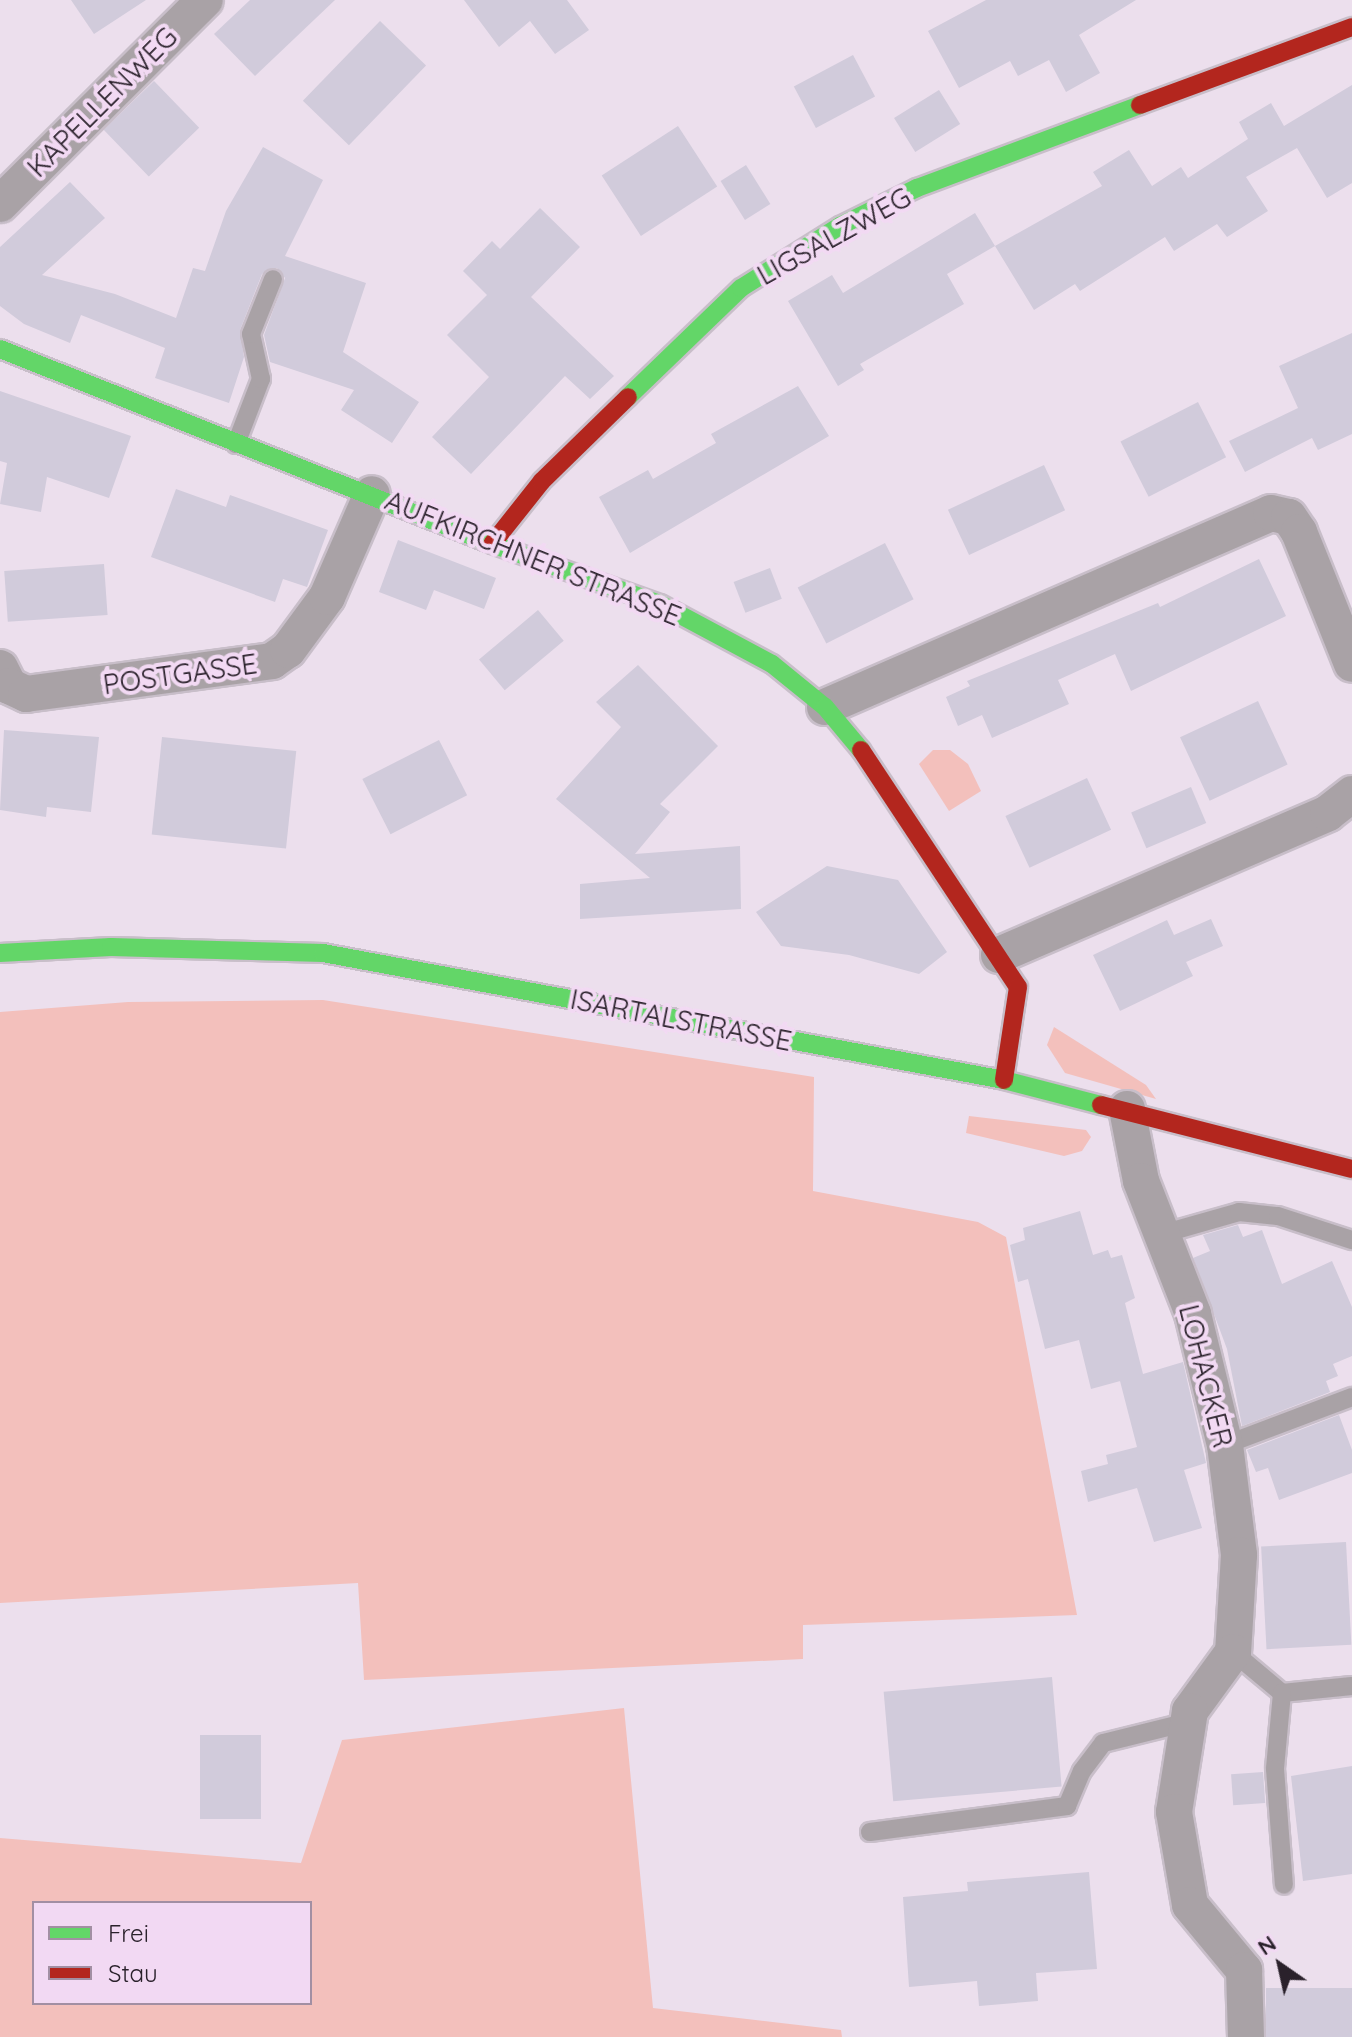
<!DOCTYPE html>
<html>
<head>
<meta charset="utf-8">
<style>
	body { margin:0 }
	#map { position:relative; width:1352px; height:2037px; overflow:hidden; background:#ecdfed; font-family:Quicksand,sans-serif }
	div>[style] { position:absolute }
	.green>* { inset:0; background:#f3c0bc }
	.building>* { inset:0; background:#d1cbdb; transform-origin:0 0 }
	.roads { filter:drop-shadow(2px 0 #c8bec9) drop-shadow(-2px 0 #c8bec9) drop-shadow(0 2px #c8bec9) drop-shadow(0 -2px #c8bec9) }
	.lane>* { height:18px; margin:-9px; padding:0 9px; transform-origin:9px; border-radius:9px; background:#a9a2a6 }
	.street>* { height:36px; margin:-18px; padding:0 18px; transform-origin:18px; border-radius:18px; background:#a9a2a6 }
	.fast>* { height:18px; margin:-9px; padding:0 9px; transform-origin:9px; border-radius:9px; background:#63d668 }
	.jam>* { height:18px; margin:-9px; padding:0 9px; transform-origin:9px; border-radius:9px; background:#b3261e }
	span { translate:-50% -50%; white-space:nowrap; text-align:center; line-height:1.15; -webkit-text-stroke:8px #f2d9f3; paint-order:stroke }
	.street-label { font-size:28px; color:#2a212b }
	.legend { position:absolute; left:32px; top:1901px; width:280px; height:104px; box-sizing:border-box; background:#f2d9f3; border:2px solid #a28fa3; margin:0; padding:10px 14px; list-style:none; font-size:24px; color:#2a212b }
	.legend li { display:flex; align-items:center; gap:16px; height:40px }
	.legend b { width:40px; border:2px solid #a28fa3 }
	.north { position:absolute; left:1240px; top:1925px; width:80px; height:80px; -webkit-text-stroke:6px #f2d9f3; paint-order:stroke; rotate:326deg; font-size:22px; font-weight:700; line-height:32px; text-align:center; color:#2a212b }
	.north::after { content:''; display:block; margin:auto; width:28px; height:36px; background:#2a212b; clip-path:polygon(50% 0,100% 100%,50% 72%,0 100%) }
</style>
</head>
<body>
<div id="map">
	<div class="green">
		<div style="clip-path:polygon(933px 750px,950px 750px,968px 764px,981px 791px,949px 811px,919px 764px)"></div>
		<div style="clip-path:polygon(323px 1000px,814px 1077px,813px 1191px,978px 1222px,1006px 1237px,1077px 1615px,803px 1625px,803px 1659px,364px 1680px,358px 1583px,0 1603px,0 1012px,128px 1002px)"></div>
		<div style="clip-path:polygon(1054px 1027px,1146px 1085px,1156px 1099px,1065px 1073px,1047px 1045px)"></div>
		<div style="clip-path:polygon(969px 1116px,1086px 1130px,1091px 1137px,1082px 1151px,1064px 1156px,966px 1133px)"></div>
		<div style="clip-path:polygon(evenodd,624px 1708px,653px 2008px,841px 2030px,842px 2037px,0 2037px,0 1838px,301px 1863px,342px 1740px,624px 1708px,34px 1903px,310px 1903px,310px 2003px,34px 2003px,34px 1903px)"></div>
	</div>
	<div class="building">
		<div style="clip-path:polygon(71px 0,146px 0,94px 34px)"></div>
		<div style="clip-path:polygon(250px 0,335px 0,255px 76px,214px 34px)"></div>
		<div style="clip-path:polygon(464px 0,567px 0,589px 30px,555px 54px,530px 21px,499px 47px)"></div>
		<div style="clip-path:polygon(986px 0,1136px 0,1079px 35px,1100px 73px,1066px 92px,1049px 60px,1018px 76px,1010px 61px,959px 88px,928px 31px)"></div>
		<div style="left:380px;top:21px;width:64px;height:111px;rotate:44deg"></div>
		<div style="left:853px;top:55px;width:47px;height:67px;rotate:62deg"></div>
		<div style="left:154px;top:81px;width:65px;height:70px;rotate:46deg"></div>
		<div style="clip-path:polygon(1352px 85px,1352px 183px,1327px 198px,1297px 148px,1246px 177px,1268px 211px,1227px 237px,1217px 224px,1174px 251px,1165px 237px,1080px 291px,1075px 284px,1034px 310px,995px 246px,1102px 186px,1093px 172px,1129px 150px,1152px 186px,1181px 167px,1188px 178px,1248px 139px,1239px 122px,1271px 103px,1284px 126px)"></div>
		<div style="left:939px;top:90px;width:40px;height:53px;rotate:58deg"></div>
		<div style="left:678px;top:126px;width:72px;height:91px;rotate:57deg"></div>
		<div style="clip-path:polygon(263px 147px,323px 180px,285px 256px,366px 283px,343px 352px,419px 402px,392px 443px,341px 410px,354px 390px,270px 362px,264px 335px,285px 278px,277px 268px,262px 274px,240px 330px,244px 357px,229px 403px,155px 378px,165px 348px,81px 315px,70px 343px,24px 324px,0 306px,0 247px,70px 182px,105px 218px,42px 275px,115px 294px,176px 318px,193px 268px,205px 271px,226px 211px)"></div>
		<div style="left:746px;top:165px;width:46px;height:30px;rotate:58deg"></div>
		<div style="clip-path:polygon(540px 208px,580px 247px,531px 297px,614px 376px,590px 399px,565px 376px,471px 474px,432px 437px,489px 377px,447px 335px,487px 295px,463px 271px,492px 241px,500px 249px)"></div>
		<div style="clip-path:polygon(975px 213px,995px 246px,947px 274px,964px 304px,860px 364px,864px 370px,838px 386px,788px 301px,832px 275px,843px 293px)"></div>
		<div style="clip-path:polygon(1352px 333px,1352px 434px,1318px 450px,1312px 438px,1245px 472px,1229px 441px,1298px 408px,1279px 366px)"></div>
		<div style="clip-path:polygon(798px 386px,829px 436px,630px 553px,599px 497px,648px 470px,653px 479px,716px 443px,711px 434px)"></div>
		<div style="clip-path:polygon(0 391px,131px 436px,109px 498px,47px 477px,41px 512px,0 504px,7px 463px,0 461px)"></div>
		<div style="left:1198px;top:402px;width:62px;height:87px;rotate:63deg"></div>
		<div style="left:1044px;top:465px;width:50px;height:106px;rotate:65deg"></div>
		<div style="clip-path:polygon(176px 489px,226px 507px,230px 495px,328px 530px,307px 587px,283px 579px,275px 602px,151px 557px)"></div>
		<div style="clip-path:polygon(398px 540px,496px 578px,484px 609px,434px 590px,426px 610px,379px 592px)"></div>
		<div style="left:885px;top:543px;width:63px;height:98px;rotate:63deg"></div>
		<div style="clip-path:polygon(1259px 559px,1286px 616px,1131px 691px,1115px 654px,1058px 680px,1069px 704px,992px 738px,982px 715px,958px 726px,946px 697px,970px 686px,967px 681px,1158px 603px,1160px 607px)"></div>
		<div style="left:104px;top:564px;width:51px;height:100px;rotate:86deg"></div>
		<div style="left:770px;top:568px;width:33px;height:39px;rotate:69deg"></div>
		<div style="left:538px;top:610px;width:40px;height:77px;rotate:50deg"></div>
		<div style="clip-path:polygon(638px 665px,718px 746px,660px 804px,670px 812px,635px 854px,740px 846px,741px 909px,580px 919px,580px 884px,650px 878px,556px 799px,621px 727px,596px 702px)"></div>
		<div style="left:1258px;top:701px;width:70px;height:86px;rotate:65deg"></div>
		<div style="clip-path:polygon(4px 730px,99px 737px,91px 812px,47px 807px,46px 817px,0 810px)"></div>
		<div style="left:162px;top:737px;width:135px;height:98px;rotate:6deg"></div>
		<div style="left:439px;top:740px;width:62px;height:86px;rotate:63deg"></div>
		<div style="left:1087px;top:778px;width:57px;height:90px;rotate:65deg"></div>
		<div style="left:1191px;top:787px;width:39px;height:65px;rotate:67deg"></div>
		<div style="clip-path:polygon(827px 866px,898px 880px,947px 952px,919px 974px,849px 955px,781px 946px,756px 912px)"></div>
		<div style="clip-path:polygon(1211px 919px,1223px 946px,1186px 962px,1193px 976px,1120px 1011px,1093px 955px,1167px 920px,1174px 935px)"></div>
		<div style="clip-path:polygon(1080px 1211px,1093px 1255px,1108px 1250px,1111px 1258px,1122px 1255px,1135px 1298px,1125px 1303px,1143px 1374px,1183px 1362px,1206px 1463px,1184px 1470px,1202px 1528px,1154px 1542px,1137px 1488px,1088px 1502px,1081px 1471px,1108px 1464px,1106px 1455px,1137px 1447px,1120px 1381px,1135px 1377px,1091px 1389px,1079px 1340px,1045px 1349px,1028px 1279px,1018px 1282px,1010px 1245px,1025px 1240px,1023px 1228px)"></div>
		<div style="clip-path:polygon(1238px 1225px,1243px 1237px,1262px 1230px,1282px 1284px,1332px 1261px,1352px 1307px,1352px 1356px,1333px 1364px,1338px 1376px,1326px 1381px,1330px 1392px,1242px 1426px,1227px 1349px,1193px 1258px,1210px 1251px,1203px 1235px)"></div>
		<div style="clip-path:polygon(1339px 1415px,1352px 1450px,1352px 1473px,1279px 1500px,1268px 1468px,1256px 1472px,1247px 1450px)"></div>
		<div style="left:1346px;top:1542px;width:103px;height:85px;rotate:87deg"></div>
		<div style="left:1052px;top:1677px;width:110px;height:169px;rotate:85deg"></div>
		<div style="left:200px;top:1735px;width:61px;height:84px"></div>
		<div style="clip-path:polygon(1352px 1766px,1352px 1874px,1303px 1881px,1291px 1776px)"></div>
		<div style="left:1263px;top:1772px;width:31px;height:32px;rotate:86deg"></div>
		<div style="clip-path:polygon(1089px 1872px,1097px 1969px,1036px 1973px,1038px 2001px,979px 2006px,977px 1981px,909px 1987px,903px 1897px,968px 1891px,967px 1882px)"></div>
		<div style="left:1352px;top:1988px;width:49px;height:86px;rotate:90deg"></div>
	</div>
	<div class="roads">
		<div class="lane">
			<div style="left:236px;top:444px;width:70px;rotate:-69deg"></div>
			<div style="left:261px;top:379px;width:46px;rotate:-102.5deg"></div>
			<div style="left:251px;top:334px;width:59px;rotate:-68.2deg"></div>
			<div style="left:1162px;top:1234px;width:80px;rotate:-15.9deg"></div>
			<div style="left:1239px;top:1212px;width:39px;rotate:6deg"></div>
			<div style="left:1278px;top:1216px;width:78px;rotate:18deg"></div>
			<div style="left:1225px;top:1445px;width:136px;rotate:-20.7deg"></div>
			<div style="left:1233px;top:1652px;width:64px;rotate:39.9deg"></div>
			<div style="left:1282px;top:1693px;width:70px;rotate:-5.7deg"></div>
			<div style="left:1282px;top:1693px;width:76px;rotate:95.3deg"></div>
			<div style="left:1275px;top:1769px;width:116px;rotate:85.6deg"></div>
			<div style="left:870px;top:1832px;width:199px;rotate:-7.5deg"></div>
			<div style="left:1067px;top:1806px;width:38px;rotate:-67deg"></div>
			<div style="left:1082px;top:1771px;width:35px;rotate:-53deg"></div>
			<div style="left:1103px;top:1743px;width:88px;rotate:-13.9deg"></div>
		</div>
		<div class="street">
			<div style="left:0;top:204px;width:289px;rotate:-44.9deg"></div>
			<div style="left:0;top:668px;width:20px;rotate:63deg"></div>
			<div style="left:9px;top:686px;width:19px;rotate:25deg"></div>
			<div style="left:26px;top:694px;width:248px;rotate:-7.6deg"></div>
			<div style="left:272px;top:661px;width:19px;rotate:-35deg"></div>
			<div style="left:288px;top:650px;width:66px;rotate:-53.7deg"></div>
			<div style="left:327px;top:597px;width:112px;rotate:-66.4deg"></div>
			<div style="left:825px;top:707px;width:486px;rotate:-23.5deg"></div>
			<div style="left:1271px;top:513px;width:18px;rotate:13deg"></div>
			<div style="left:1289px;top:517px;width:18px;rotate:56deg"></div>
			<div style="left:1299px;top:532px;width:142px;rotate:68.1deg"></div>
			<div style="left:999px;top:955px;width:358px;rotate:-23.3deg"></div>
			<div style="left:1328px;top:813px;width:31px;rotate:-38deg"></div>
			<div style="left:1127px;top:1109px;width:73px;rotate:79deg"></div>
			<div style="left:1141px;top:1181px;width:143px;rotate:68.6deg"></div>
			<div style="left:1193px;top:1314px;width:135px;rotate:76.3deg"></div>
			<div style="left:1225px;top:1445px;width:111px;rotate:82.7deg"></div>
			<div style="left:1239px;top:1555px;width:97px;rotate:93.5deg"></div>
			<div style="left:1233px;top:1652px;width:73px;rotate:126.1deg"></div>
			<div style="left:1190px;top:1711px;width:102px;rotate:99deg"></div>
			<div style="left:1174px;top:1812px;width:94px;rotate:80.2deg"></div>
			<div style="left:1190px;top:1905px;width:85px;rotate:50.3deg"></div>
			<div style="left:1244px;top:1970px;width:67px;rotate:88.3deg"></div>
		</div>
		<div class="fast">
			<div style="left:0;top:349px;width:529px;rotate:21.62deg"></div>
			<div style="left:492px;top:544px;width:178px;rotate:19.7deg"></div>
			<div style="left:660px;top:604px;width:127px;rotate:28.2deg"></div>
			<div style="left:772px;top:664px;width:68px;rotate:39.1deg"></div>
			<div style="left:825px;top:707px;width:56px;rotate:50.1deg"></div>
			<div style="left:628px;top:397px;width:157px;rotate:-44deg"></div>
			<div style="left:741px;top:288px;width:117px;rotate:-32.1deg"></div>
			<div style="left:840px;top:226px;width:86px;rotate:-26.3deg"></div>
			<div style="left:917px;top:188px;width:238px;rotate:-20.4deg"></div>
			<div style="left:0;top:953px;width:111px;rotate:-3.1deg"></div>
			<div style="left:111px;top:947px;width:212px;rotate:1.6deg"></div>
			<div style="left:323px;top:953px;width:693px;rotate:10.56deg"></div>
			<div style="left:1004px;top:1080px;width:100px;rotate:14.5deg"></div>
		</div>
		<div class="jam">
			<div style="left:1140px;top:105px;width:226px;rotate:-20.2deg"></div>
			<div style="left:492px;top:544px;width:80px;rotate:-51.6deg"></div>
			<div style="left:542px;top:481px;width:120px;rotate:-44.3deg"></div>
			<div style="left:861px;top:750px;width:284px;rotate:56.5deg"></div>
			<div style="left:1018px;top:987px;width:94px;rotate:98.6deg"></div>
			<div style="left:1101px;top:1105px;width:259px;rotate:14.3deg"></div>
		</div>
	</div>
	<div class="street-label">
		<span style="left:102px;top:102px;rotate:-45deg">KAPELLENWEG</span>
		<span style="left:834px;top:236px;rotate:-29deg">LIGSALZWEG</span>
		<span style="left:533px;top:558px;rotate:22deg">AUFKIRCHNER STRASSE</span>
		<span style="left:180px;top:674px;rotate:-8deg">POSTGASSE</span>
		<span style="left:681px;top:1020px;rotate:11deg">ISARTALSTRASSE</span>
		<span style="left:1206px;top:1376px;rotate:76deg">LOHACKER</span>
	</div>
	<ul class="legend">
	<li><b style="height:10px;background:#63d668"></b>Frei</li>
	<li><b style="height:10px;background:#b3261e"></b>Stau</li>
	</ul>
	<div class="north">N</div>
</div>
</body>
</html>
